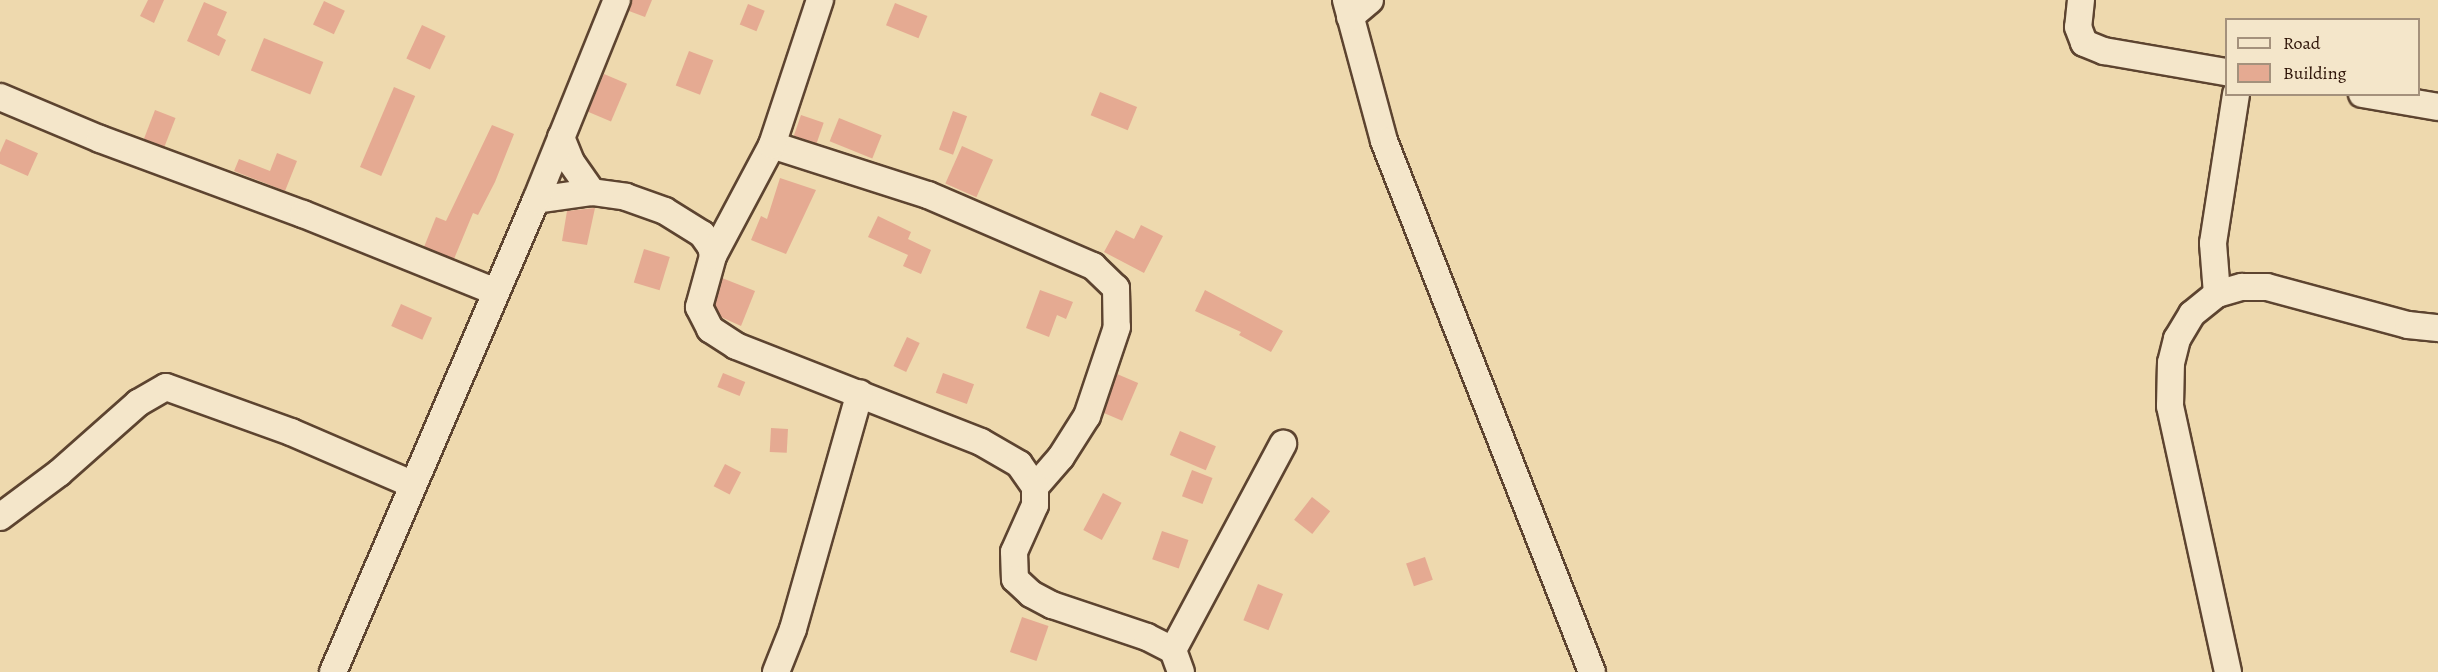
<!DOCTYPE html>
<html>
<head>
<meta charset="utf-8">
<style>
	body { margin:0 }
	#map { position:relative; width:2438px; height:672px; overflow:hidden; background:#eed9ae; font-family:Alegreya,serif }
	div>[style] { position:absolute }
	.building>* { inset:0; background:#e5aa92; transform-origin:0 0 }
	.roads { filter:drop-shadow(2px 0 #5d4430) drop-shadow(-2px 0 #5d4430) drop-shadow(0 2px #5d4430) drop-shadow(0 -2px #5d4430) }
	.minor>* { height:26px; margin:-13px; padding:0 13px; transform-origin:13px; border-radius:13px; background:#f4e6ca }
	span { translate:-50% -50%; white-space:nowrap; text-align:center; line-height:1.15; -webkit-text-stroke:4.5px #f4e6ca; paint-order:stroke }
	.legend { position:absolute; left:2225px; top:18px; width:195px; height:78px; box-sizing:border-box; background:#f4e6ca; border:2px solid #a4917c; margin:0; padding:8px 10px; list-style:none; font-size:18px; color:#2d1206 }
	.legend li { display:flex; align-items:center; gap:12px; height:30px }
	.legend b { width:30px; border:2px solid #a4917c }
</style>
</head>
<body>
<div id="map">
	<div class="building">
		<div style="clip-path:polygon(148px 0,164px 0,154px 23px,140px 16px)"></div>
		<div style="clip-path:polygon(632px 0,652px 0,645px 17px,629px 11px)"></div>
		<div style="left:324px;top:1px;width:23px;height:26px;rotate:25deg"></div>
		<div style="clip-path:polygon(204px 2px,227px 12px,217px 35px,226px 40px,219px 56px,187px 41px)"></div>
		<div style="left:895px;top:3px;width:35px;height:24px;rotate:22deg"></div>
		<div style="left:748px;top:4px;width:18px;height:22px;rotate:22deg"></div>
		<div style="left:422px;top:25px;width:26px;height:37px;rotate:25deg"></div>
		<div style="left:264px;top:38px;width:64px;height:35px;rotate:22deg"></div>
		<div style="left:689px;top:51px;width:26px;height:37px;rotate:21deg"></div>
		<div style="left:604px;top:74px;width:25px;height:41px;rotate:23deg"></div>
		<div style="left:394px;top:87px;width:23px;height:87px;rotate:23deg"></div>
		<div style="left:1100px;top:92px;width:40px;height:25px;rotate:22deg"></div>
		<div style="left:155px;top:110px;width:22px;height:31px;rotate:21deg"></div>
		<div style="left:953px;top:111px;width:15px;height:41px;rotate:20deg"></div>
		<div style="left:801px;top:115px;width:24px;height:22px;rotate:19deg"></div>
		<div style="left:839px;top:118px;width:46px;height:25px;rotate:22deg"></div>
		<div style="clip-path:polygon(492px 125px,514px 134px,495px 182px,478px 215px,473px 213px,454px 259px,424px 247px,436px 217px,446px 221px)"></div>
		<div style="left:6px;top:139px;width:35px;height:25px;rotate:24deg"></div>
		<div style="left:962px;top:146px;width:34px;height:41px;rotate:24deg"></div>
		<div style="clip-path:polygon(277px 153px,297px 161px,285px 191px,234px 171px,239px 159px,270px 171px)"></div>
		<div style="clip-path:polygon(780px 178px,816px 190px,786px 254px,751px 240px,761px 216px,767px 219px)"></div>
		<div style="clip-path:polygon(595px 208px,587px 245px,562px 241px,567px 211px)"></div>
		<div style="clip-path:polygon(878px 216px,911px 232px,908px 239px,931px 250px,921px 274px,903px 266px,908px 255px,868px 237px)"></div>
		<div style="clip-path:polygon(1141px 225px,1163px 236px,1144px 273px,1104px 252px,1116px 230px,1134px 239px)"></div>
		<div style="left:644px;top:249px;width:27px;height:35px;rotate:17deg"></div>
		<div style="clip-path:polygon(722px 278px,755px 291px,741px 326px,721px 317px,715px 305px)"></div>
		<div style="clip-path:polygon(1040px 290px,1073px 302px,1066px 319px,1057px 315px,1049px 337px,1026px 328px)"></div>
		<div style="clip-path:polygon(1205px 290px,1283px 331px,1271px 352px,1239px 335px,1241px 332px,1195px 311px)"></div>
		<div style="left:401px;top:304px;width:34px;height:24px;rotate:24deg"></div>
		<div style="left:907px;top:337px;width:14px;height:32px;rotate:25deg"></div>
		<div style="left:723px;top:373px;width:24px;height:15px;rotate:22deg"></div>
		<div style="left:943px;top:373px;width:33px;height:21px;rotate:20deg"></div>
		<div style="left:1117px;top:374px;width:23px;height:41px;rotate:23deg"></div>
		<div style="left:771px;top:428px;width:17px;height:24px;rotate:3deg"></div>
		<div style="left:1180px;top:431px;width:39px;height:26px;rotate:23deg"></div>
		<div style="left:725px;top:464px;width:18px;height:25px;rotate:27deg"></div>
		<div style="left:1192px;top:470px;width:22px;height:28px;rotate:21deg"></div>
		<div style="left:1103px;top:493px;width:21px;height:42px;rotate:28deg"></div>
		<div style="left:1312px;top:497px;width:23px;height:29px;rotate:38deg"></div>
		<div style="left:1162px;top:531px;width:28px;height:30px;rotate:19deg"></div>
		<div style="left:1425px;top:557px;width:24px;height:20px;rotate:71deg"></div>
		<div style="left:1258px;top:584px;width:27px;height:39px;rotate:22deg"></div>
		<div style="left:1022px;top:617px;width:28px;height:37px;rotate:19deg"></div>
	</div>
	<div class="roads">
		<div class="minor">
			<div style="left:1346px;top:0;width:146px;rotate:74.9deg"></div>
			<div style="left:1384px;top:141px;width:570px;rotate:68.61deg"></div>
			<div style="left:2081px;top:0;width:27px;rotate:96deg"></div>
			<div style="left:2078px;top:27px;width:17px;rotate:69deg"></div>
			<div style="left:2084px;top:43px;width:22px;rotate:22deg"></div>
			<div style="left:2104px;top:51px;width:124px;rotate:9.8deg"></div>
			<div style="left:1350px;top:17px;width:26px;rotate:-40deg"></div>
			<div style="left:2362px;top:94px;width:77px;rotate:9.7deg"></div>
			<div style="left:0;top:97px;width:108px;rotate:22.8deg"></div>
			<div style="left:100px;top:139px;width:216px;rotate:20.3deg"></div>
			<div style="left:303px;top:214px;width:208px;rotate:22deg"></div>
			<div style="left:561px;top:137px;width:27px;rotate:68deg"></div>
			<div style="left:571px;top:162px;width:37px;rotate:55deg"></div>
			<div style="left:772px;top:145px;width:164px;rotate:17.8deg"></div>
			<div style="left:928px;top:195px;width:180px;rotate:23.3deg"></div>
			<div style="left:1093px;top:266px;width:32px;rotate:44deg"></div>
			<div style="left:1116px;top:288px;width:39px;rotate:89deg"></div>
			<div style="left:1117px;top:327px;width:94px;rotate:108.6deg"></div>
			<div style="left:1087px;top:416px;width:49px;rotate:122.4deg"></div>
			<div style="left:1061px;top:457px;width:40px;rotate:131deg"></div>
			<div style="left:536px;top:200px;width:57px;rotate:-8.1deg"></div>
			<div style="left:592px;top:192px;width:34px;rotate:8deg"></div>
			<div style="left:626px;top:197px;width:41px;rotate:19.7deg"></div>
			<div style="left:665px;top:211px;width:44px;rotate:31.9deg"></div>
			<div style="left:702px;top:234px;width:16px;rotate:55deg"></div>
			<div style="left:711px;top:247px;width:9px;rotate:77deg"></div>
			<div style="left:713px;top:256px;width:53px;rotate:105.4deg"></div>
			<div style="left:699px;top:307px;width:25px;rotate:63deg"></div>
			<div style="left:710px;top:329px;width:31px;rotate:33deg"></div>
			<div style="left:736px;top:346px;width:263px;rotate:21.4deg"></div>
			<div style="left:981px;top:442px;width:44px;rotate:30.1deg"></div>
			<div style="left:1019px;top:464px;width:28px;rotate:55deg"></div>
			<div style="left:1035px;top:487px;width:18px;rotate:90deg"></div>
			<div style="left:1035px;top:505px;width:51px;rotate:114.1deg"></div>
			<div style="left:1014px;top:552px;width:27px;rotate:88deg"></div>
			<div style="left:1015px;top:579px;width:22px;rotate:43deg"></div>
			<div style="left:1031px;top:594px;width:24px;rotate:28deg"></div>
			<div style="left:1052px;top:605px;width:100px;rotate:18.6deg"></div>
			<div style="left:1147px;top:637px;width:29px;rotate:27deg"></div>
			<div style="left:1173px;top:650px;width:23px;rotate:70deg"></div>
			<div style="left:713px;top:256px;width:126px;rotate:-62deg"></div>
			<div style="left:772px;top:145px;width:153px;rotate:-71.7deg"></div>
			<div style="left:2217px;top:294px;width:51px;rotate:-94.5deg"></div>
			<div style="left:2213px;top:243px;width:151px;rotate:-81.2deg"></div>
			<div style="left:0;top:517px;width:74px;rotate:-36.7deg"></div>
			<div style="left:59px;top:473px;width:106px;rotate:-41.5deg"></div>
			<div style="left:138px;top:403px;width:32px;rotate:-30deg"></div>
			<div style="left:166px;top:387px;width:133px;rotate:19.8deg"></div>
			<div style="left:291px;top:432px;width:132px;rotate:23.3deg"></div>
			<div style="left:1173px;top:650px;width:234px;rotate:-61.9deg"></div>
			<div style="left:333px;top:672px;width:514px;rotate:-66.73deg"></div>
			<div style="left:536px;top:200px;width:216px;rotate:-68deg"></div>
			<div style="left:776px;top:672px;width:46px;rotate:-68.4deg"></div>
			<div style="left:793px;top:629px;width:245px;rotate:-74.2deg"></div>
			<div style="left:2228px;top:672px;width:272px;rotate:-102.3deg"></div>
			<div style="left:2170px;top:406px;width:43px;rotate:-88.7deg"></div>
			<div style="left:2171px;top:363px;width:25px;rotate:-76deg"></div>
			<div style="left:2177px;top:339px;width:29px;rotate:-59deg"></div>
			<div style="left:2192px;top:314px;width:32px;rotate:-39deg"></div>
			<div style="left:2217px;top:294px;width:26px;rotate:-16deg"></div>
			<div style="left:2242px;top:287px;width:25px"></div>
			<div style="left:2267px;top:287px;width:146px;rotate:15.1deg"></div>
			<div style="left:2408px;top:325px;width:30px;rotate:6deg"></div>
		</div>
	</div>
	<ul class="legend">
	<li><b style="height:8px;background:#f4e6ca"></b>Road</li>
	<li><b style="height:16px;background:#e5aa92"></b>Building</li>
	</ul>
</div>
</body>
</html>
